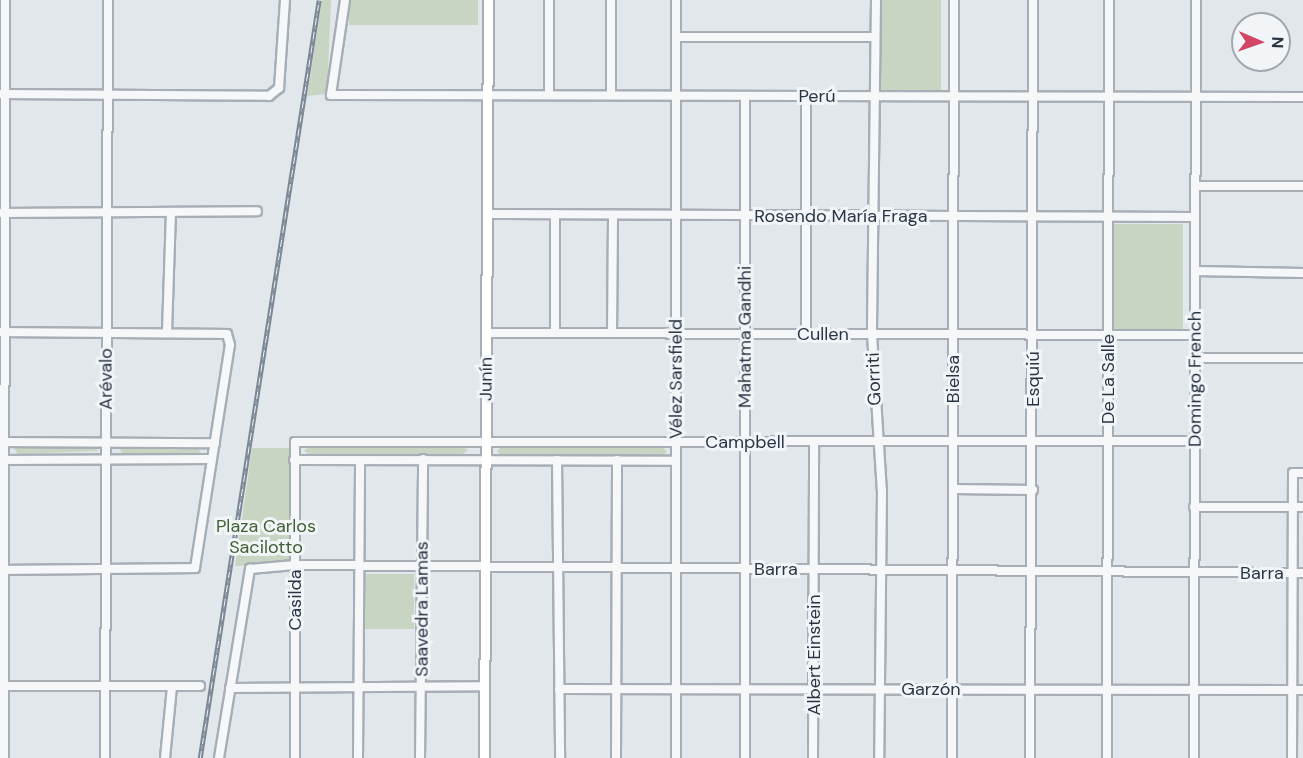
<!DOCTYPE html>
<html>
<head>
<meta charset="utf-8">
<style>
	body { margin:0 }
	#map { position:relative; width:1303px; height:758px; overflow:hidden; background:#e2e7eb; font-family:"DM Sans",sans-serif }
	div>[style] { position:absolute }
	.green>* { inset:0; background:#c9d5c3; transform-origin:0 0 }
	.roads { filter:drop-shadow(2px 0 #a7aeb6) drop-shadow(-2px 0 #a7aeb6) drop-shadow(0 2px #a7aeb6) drop-shadow(0 -2px #a7aeb6) }
	.minor>* { height:8px; margin:-4px; padding:0 4px; transform-origin:4px; border-radius:4px; background:#f5f7f9 }
	.major>* { height:9px; margin:-4.5px; padding:0 4.5px; transform-origin:4.5px; border-radius:4.5px; background:#fff }
	.rail>* { height:4.5px; margin-top:-2.25px; transform-origin:0; background:repeating-linear-gradient(90deg,#f2f5f8 0 7px,#7b8795 0 14px); box-sizing:border-box; border-block:2px solid #7b8795 }
	span { translate:-50% -50%; white-space:nowrap; text-align:center; line-height:1.15; -webkit-text-stroke:6px #f2f5f8; paint-order:stroke }
	.street-label { font-size:18px; color:#2a3544 }
	.park-label { font-size:18px; color:#426037 }
	.north { position:absolute; left:1231px; top:12px; width:60px; height:60px; box-sizing:border-box; background:#f2f5f8; border:2px solid #a2a8b0; border-radius:50%; rotate:92deg; font-size:16px; font-weight:700; line-height:24px; text-align:center; color:#2a3544 }
	.north::after { content:''; display:block; margin:auto; width:21px; height:27px; background:#d34565; clip-path:polygon(50% 0,100% 100%,50% 72%,0 100%) }
</style>
</head>
<body>
<div id="map">
	<div class="green">
		<div style="clip-path:polygon(322px 0,331px 0,327px 94px,307px 96px)"></div>
		<div style="left:349px;top:0;width:129px;height:25px"></div>
		<div style="left:880px;top:0;width:61px;height:92px"></div>
		<div style="left:1112px;top:224px;width:71px;height:105px"></div>
		<div style="clip-path:polygon(503px 445px,661px 445px,667px 452px,660px 457px,501px 456px,497px 451px)"></div>
		<div style="clip-path:polygon(18px 446px,94px 446px,98px 451px,18px 454px,14px 449px)"></div>
		<div style="clip-path:polygon(312px 446px,460px 446px,468px 450px,459px 457px,309px 456px,304px 450px)"></div>
		<div style="clip-path:polygon(123px 447px,197px 447px,201px 453px,123px 455px,120px 450px)"></div>
		<div style="clip-path:polygon(252px 448px,292px 448px,292px 563px,235px 566px)"></div>
		<div style="left:365px;top:574px;width:49px;height:55px"></div>
	</div>
	<div class="roads">
		<div class="minor">
			<div style="left:345px;top:0;width:96px;rotate:98.4deg"></div>
			<div style="left:331px;top:95px;width:972px;rotate:0.12deg"></div>
			<div style="left:549px;top:0;width:95px;rotate:90deg"></div>
			<div style="left:611px;top:0;width:95px;rotate:90deg"></div>
			<div style="left:676px;top:0;width:758px;rotate:90deg"></div>
			<div style="left:876px;top:0;width:334px;rotate:90.7deg"></div>
			<div style="left:872px;top:334px;width:157px;rotate:86.4deg"></div>
			<div style="left:882px;top:491px;width:267px;rotate:90.6deg"></div>
			<div style="left:676px;top:37px;width:199px"></div>
			<div style="left:1px;top:94px;width:268px;rotate:0.4deg"></div>
			<div style="left:269px;top:96px;width:13px;rotate:-39deg"></div>
			<div style="left:279px;top:88px;width:88px;rotate:-86.1deg"></div>
			<div style="left:745px;top:96px;width:662px;rotate:90deg"></div>
			<div style="left:806px;top:96px;width:238px;rotate:90deg"></div>
			<div style="left:1195px;top:186px;width:108px"></div>
			<div style="left:1px;top:213px;width:256px;rotate:-0.4deg"></div>
			<div style="left:487px;top:214px;width:708px;rotate:0.24deg"></div>
			<div style="left:1195px;top:271px;width:108px;rotate:1.1deg"></div>
			<div style="left:167px;top:332px;width:120px;rotate:-88.1deg"></div>
			<div style="left:486px;top:333px;width:709px;rotate:0.16deg"></div>
			<div style="left:555px;top:333px;width:119px;rotate:-90deg"></div>
			<div style="left:612px;top:333px;width:118px;rotate:-89.5deg"></div>
			<div style="left:1195px;top:358px;width:108px"></div>
			<div style="left:0;top:442px;width:215px;rotate:0.3deg"></div>
			<div style="left:1px;top:460px;width:211px;rotate:-0.3deg"></div>
			<div style="left:294px;top:460px;width:382px;rotate:0.1deg"></div>
			<div style="left:557px;top:460px;width:298px;rotate:89.4deg"></div>
			<div style="left:953px;top:489px;width:80px;rotate:0.7deg"></div>
			<div style="left:1194px;top:507px;width:109px"></div>
			<div style="left:1px;top:570px;width:194px;rotate:-0.6deg"></div>
			<div style="left:195px;top:568px;width:226px;rotate:-81.1deg"></div>
			<div style="left:230px;top:345px;width:11px;rotate:-105deg"></div>
			<div style="left:227px;top:334px;width:226px;rotate:-179.5deg"></div>
			<div style="left:0;top:686px;width:200px"></div>
			<div style="left:230px;top:688px;width:255px;rotate:-0.4deg"></div>
			<div style="left:559px;top:689px;width:744px;rotate:0.08deg"></div>
			<div style="left:4px;top:758px;width:758px;rotate:-89.92deg"></div>
			<div style="left:105px;top:758px;width:758px;rotate:-89.77deg"></div>
			<div style="left:165px;top:758px;width:72px;rotate:-84.4deg"></div>
			<div style="left:219px;top:758px;width:192px;rotate:-80.7deg"></div>
			<div style="left:250px;top:569px;width:45px;rotate:-5.1deg"></div>
			<div style="left:295px;top:565px;width:1008px;rotate:0.45deg"></div>
			<div style="left:295px;top:758px;width:316px;rotate:-90deg"></div>
			<div style="left:295px;top:442px;width:899px;rotate:-0.06deg"></div>
			<div style="left:358px;top:758px;width:298px;rotate:-89.6deg"></div>
			<div style="left:420px;top:758px;width:299px;rotate:-89.4deg"></div>
			<div style="left:616px;top:758px;width:298px;rotate:-89.8deg"></div>
			<div style="left:813px;top:758px;width:315px;rotate:-89.8deg"></div>
			<div style="left:952px;top:758px;width:758px;rotate:-89.85deg"></div>
			<div style="left:1030px;top:758px;width:758px;rotate:-89.77deg"></div>
			<div style="left:1107px;top:758px;width:758px;rotate:-89.85deg"></div>
			<div style="left:1194px;top:758px;width:758px;rotate:-89.85deg"></div>
			<div style="left:1292px;top:758px;width:285px;rotate:-89.8deg"></div>
			<div style="left:1293px;top:473px;width:10px"></div>
		</div>
		<div class="major">
			<div style="left:484px;top:758px;width:758px;rotate:-89.7deg"></div>
		</div>
	</div>
	<div class="rail">
		<div style="left:200px;top:758px;width:767px;rotate:-81.08deg"></div>
	</div>
	<div class="street-label">
		<span style="left:817px;top:96px">Perú</span>
		<span style="left:841px;top:216px">Rosendo María Fraga</span>
		<span style="left:823px;top:334px">Cullen</span>
		<span style="left:745px;top:337px;rotate:-90deg">Mahatma Gandhi</span>
		<span style="left:106px;top:379px;rotate:-90deg">Arévalo</span>
		<span style="left:486px;top:379px;rotate:-90deg">Junín</span>
		<span style="left:676px;top:379px;rotate:-90deg">Vélez Sarsfield</span>
		<span style="left:874px;top:379px;rotate:-92deg">Gorriti</span>
		<span style="left:953px;top:379px;rotate:-90deg">Bielsa</span>
		<span style="left:1033px;top:379px;rotate:-90deg">Esquiú</span>
		<span style="left:1108px;top:379px;rotate:-90deg">De La Salle</span>
		<span style="left:1195px;top:379px;rotate:-90deg">Domingo French</span>
		<span style="left:745px;top:442px">Campbell</span>
		<span style="left:776px;top:569px">Barra</span>
		<span style="left:1262px;top:573px">Barra</span>
		<span style="left:295px;top:600px;rotate:-90deg">Casilda</span>
		<span style="left:422px;top:609px;rotate:-90deg">Saavedra Lamas</span>
		<span style="left:814px;top:655px;rotate:-90deg">Albert Einstein</span>
		<span style="left:931px;top:689px">Garzón</span>
	</div>
	<div class="park-label">
		<span style="left:266px;top:537px">Plaza Carlos<br>Sacilotto</span>
	</div>
	<div class="north">N</div>
</div>
</body>
</html>
